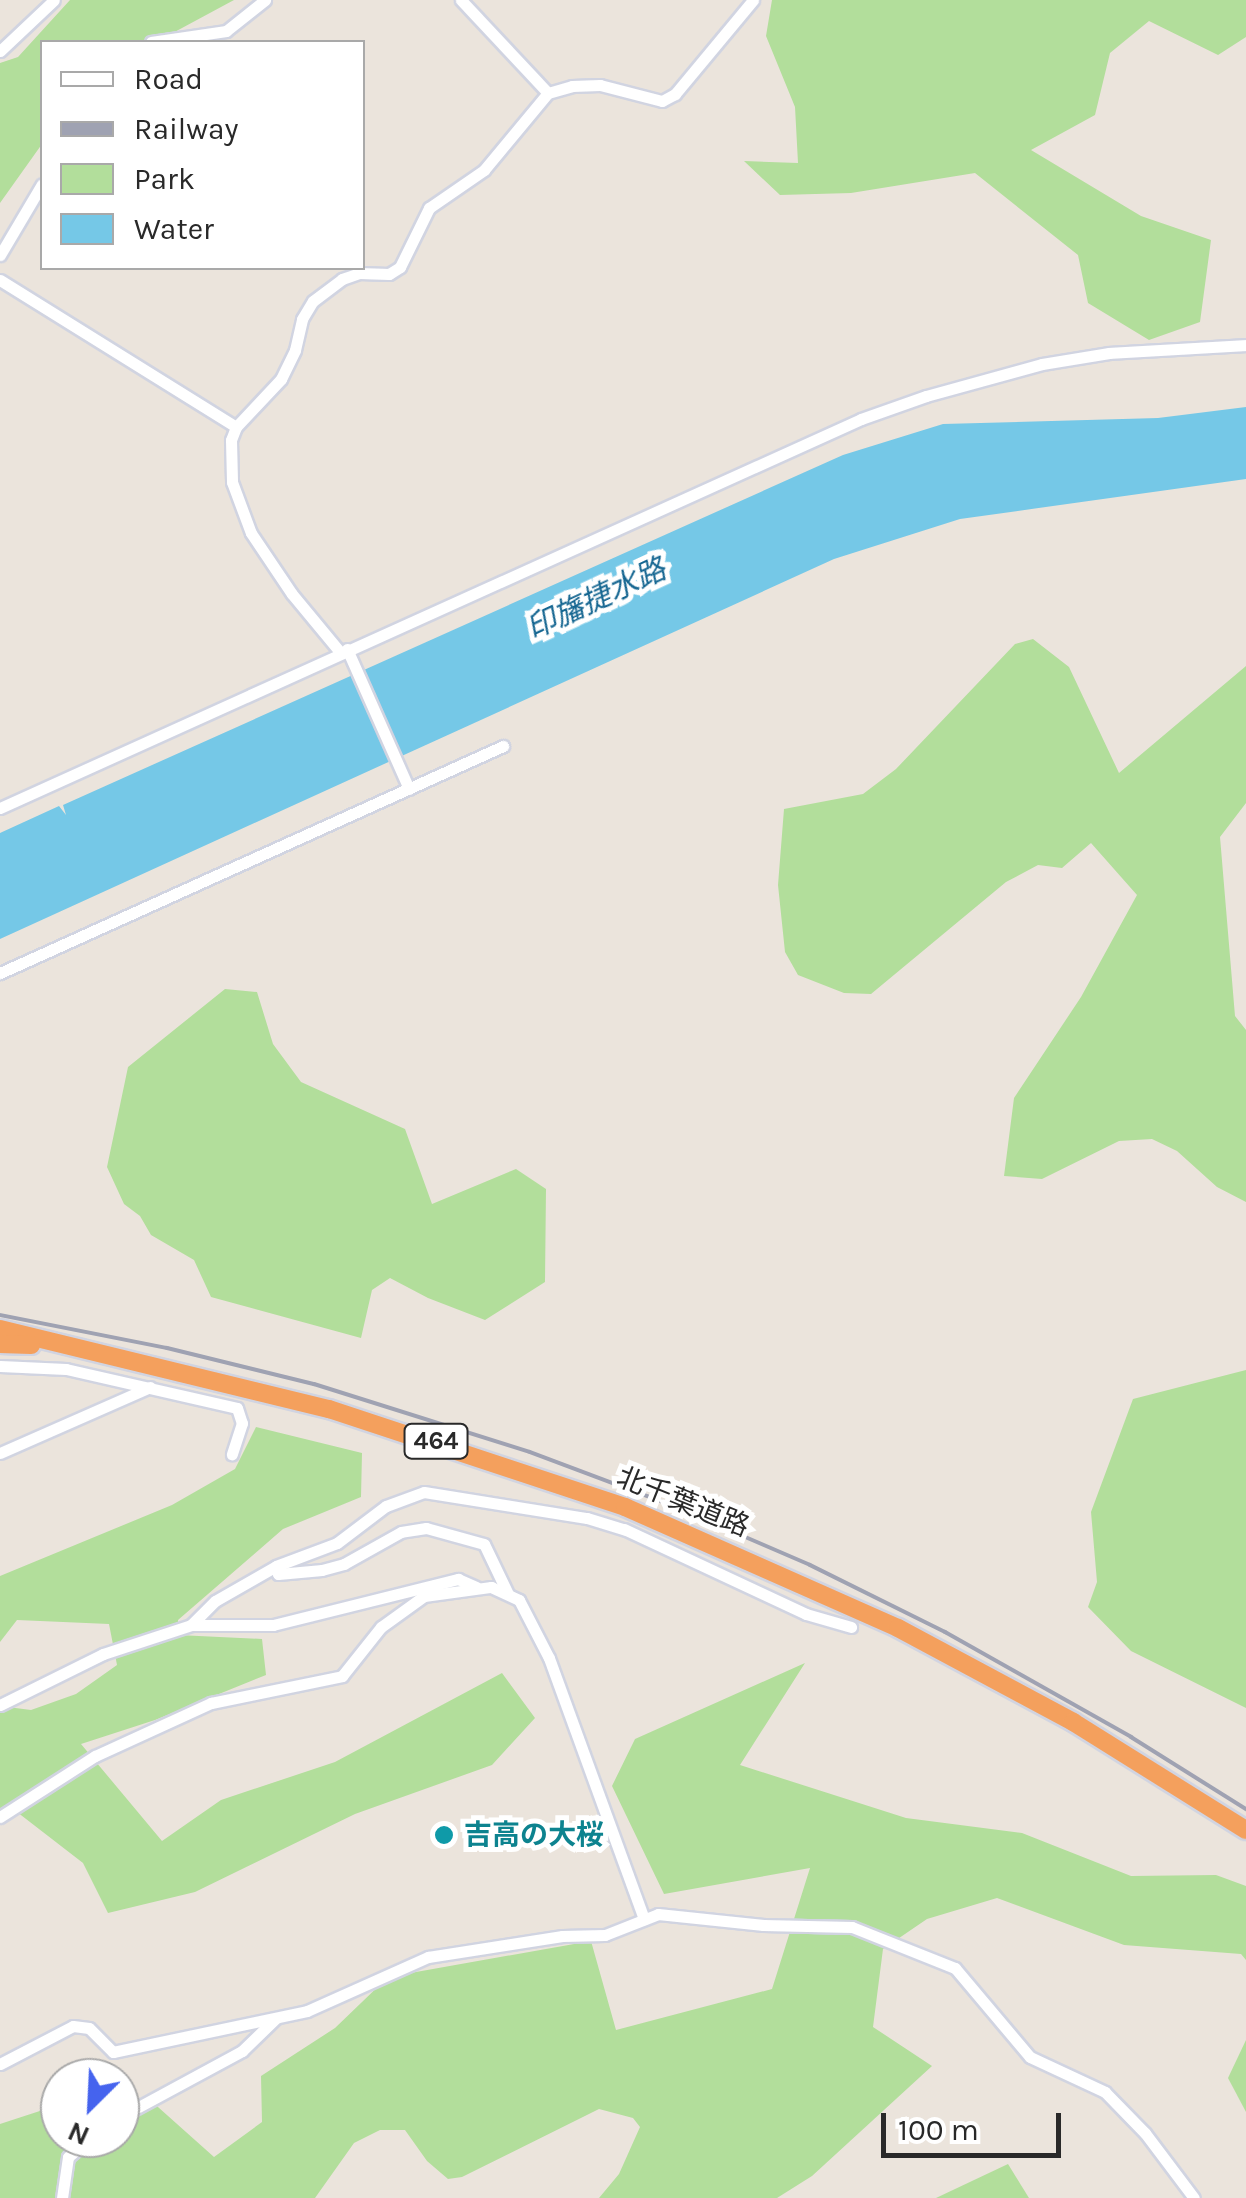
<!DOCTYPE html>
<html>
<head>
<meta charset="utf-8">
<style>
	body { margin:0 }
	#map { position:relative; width:1246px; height:2198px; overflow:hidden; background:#ebe4dc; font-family:Karla,"Noto Sans JP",sans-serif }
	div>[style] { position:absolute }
	.green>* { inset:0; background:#b2de9b }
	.water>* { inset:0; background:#75c8e7 }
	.roads { filter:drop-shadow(2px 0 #d1d4e1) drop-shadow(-2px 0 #d1d4e1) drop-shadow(0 2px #d1d4e1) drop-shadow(0 -2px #d1d4e1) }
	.minor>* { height:11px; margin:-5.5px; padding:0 5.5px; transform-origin:5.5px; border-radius:5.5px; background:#fff }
	.highway>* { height:18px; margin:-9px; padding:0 9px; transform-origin:9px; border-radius:9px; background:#f4a05d }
	.rail>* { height:4px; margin:-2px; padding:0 2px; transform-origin:2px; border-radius:2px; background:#9fa2b2 }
	.dots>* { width:28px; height:28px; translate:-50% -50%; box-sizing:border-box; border:5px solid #fff; border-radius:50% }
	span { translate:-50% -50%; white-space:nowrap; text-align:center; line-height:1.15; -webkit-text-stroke:10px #fff; paint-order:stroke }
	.shield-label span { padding:2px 8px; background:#fff; border:2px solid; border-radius:8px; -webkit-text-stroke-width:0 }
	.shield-label { font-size:25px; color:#292929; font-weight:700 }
	.street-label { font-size:28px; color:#292929 }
	.culture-label { font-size:28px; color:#0d838f; font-weight:700 }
	.left { translate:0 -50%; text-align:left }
	.water-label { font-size:30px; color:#156691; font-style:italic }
	.legend { position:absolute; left:40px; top:40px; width:325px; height:230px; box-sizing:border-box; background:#fff; border:2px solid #a9a9a9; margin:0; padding:12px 18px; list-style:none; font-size:30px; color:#292929 }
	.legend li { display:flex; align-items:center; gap:20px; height:50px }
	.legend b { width:50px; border:2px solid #a9a9a9 }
	.north { position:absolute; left:40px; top:2058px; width:100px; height:100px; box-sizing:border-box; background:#fff; border:2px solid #a9a9a9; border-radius:50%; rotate:204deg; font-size:28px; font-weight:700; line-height:40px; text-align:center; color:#292929 }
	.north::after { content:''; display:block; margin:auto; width:35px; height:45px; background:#4563ee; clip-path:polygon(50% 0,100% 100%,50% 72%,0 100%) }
	.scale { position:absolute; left:881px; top:2113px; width:180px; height:45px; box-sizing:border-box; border:5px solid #292929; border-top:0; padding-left:12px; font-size:30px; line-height:35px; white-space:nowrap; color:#292929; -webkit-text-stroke:8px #fff; paint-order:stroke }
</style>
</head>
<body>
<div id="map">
	<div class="green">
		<div style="clip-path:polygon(70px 0,234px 0,156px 42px,42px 42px,42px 144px,0 203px,0 63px,18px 57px)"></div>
		<div style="clip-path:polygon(772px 0,1246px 0,1246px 37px,1218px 55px,1149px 21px,1110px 53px,1095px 115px,1031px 150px,1141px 216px,1211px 240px,1200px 322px,1149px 340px,1088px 303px,1078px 255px,975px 173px,851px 193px,780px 195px,744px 161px,798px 163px,795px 107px,766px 36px)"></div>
		<div style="clip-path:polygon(1033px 639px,1069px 667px,1119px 773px,1246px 666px,1246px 803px,1220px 837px,1235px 1016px,1246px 1030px,1246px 1202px,1217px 1187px,1177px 1151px,1152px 1139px,1119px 1141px,1042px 1179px,1004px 1176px,1014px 1098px,1081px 997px,1137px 895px,1091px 843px,1062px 868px,1038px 865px,1006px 882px,871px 994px,844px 993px,798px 975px,785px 952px,778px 885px,784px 809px,863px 794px,896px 769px,1015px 644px)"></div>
		<div style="clip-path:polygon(225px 989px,257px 992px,273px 1044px,301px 1082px,405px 1129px,432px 1204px,516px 1169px,546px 1189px,545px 1282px,485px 1320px,428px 1298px,390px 1278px,372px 1290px,361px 1338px,211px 1297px,194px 1260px,151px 1235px,140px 1216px,124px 1204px,107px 1167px,128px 1067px)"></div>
		<div style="clip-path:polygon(1246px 1370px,1246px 1708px,1131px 1651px,1088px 1607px,1097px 1582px,1091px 1512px,1133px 1399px)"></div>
		<div style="clip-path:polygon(256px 1427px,362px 1453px,361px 1497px,283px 1529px,178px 1620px,178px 1635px,262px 1639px,266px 1675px,155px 1720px,81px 1744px,162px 1841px,221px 1800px,335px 1762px,502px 1673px,535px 1718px,492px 1765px,355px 1814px,195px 1892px,108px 1913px,83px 1863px,17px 1812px,0 1810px,0 1706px,31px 1710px,76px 1694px,117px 1665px,109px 1624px,17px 1620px,0 1642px,0 1576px,172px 1505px,235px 1469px)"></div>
		<div style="clip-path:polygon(805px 1663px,740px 1765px,906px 1818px,1022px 1833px,1131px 1876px,1216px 1875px,1246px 1886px,1246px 1960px,1241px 1954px,1124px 1945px,997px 1898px,927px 1919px,883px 1949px,873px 2027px,932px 2066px,812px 2176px,777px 2198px,599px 2198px,619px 2174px,640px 2127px,633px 2118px,599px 2109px,462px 2177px,448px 2179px,427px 2161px,405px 2130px,380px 2130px,354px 2143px,315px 2198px,0 2198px,0 2124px,49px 2108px,60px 2107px,60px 2138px,120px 2138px,120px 2102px,149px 2099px,214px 2157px,262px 2122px,261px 2076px,335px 2028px,388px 1977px,591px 1941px,616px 2030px,772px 1989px,810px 1868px,664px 1894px,612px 1786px,635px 1739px)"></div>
		<div style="clip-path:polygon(1246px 2040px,1246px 2112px,1228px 2078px)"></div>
		<div style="clip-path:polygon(1008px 2164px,1029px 2198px,936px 2198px)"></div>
	</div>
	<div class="water">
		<div style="clip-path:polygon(1246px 407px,1246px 479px,960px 519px,834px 559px,0 939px,0 833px,59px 806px,66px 815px,63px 805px,843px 455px,943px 424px,1158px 418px)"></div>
	</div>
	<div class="roads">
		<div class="minor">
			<div style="left:461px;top:0;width:127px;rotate:46.9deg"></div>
			<div style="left:151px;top:42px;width:76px;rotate:-8.3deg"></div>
			<div style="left:226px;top:31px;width:50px;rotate:-38.5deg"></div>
			<div style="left:0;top:51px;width:74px;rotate:-43.4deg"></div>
			<div style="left:0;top:255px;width:82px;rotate:-59.4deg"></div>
			<div style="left:0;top:280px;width:278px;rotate:31.9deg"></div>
			<div style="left:236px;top:427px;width:14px;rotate:111deg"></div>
			<div style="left:231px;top:440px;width:42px;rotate:88.6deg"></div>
			<div style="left:232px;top:482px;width:54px;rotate:69.6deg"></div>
			<div style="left:251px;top:533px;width:73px;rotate:56.1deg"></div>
			<div style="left:292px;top:594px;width:75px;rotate:50.4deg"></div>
			<div style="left:236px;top:427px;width:66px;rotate:-46.8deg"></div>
			<div style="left:281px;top:379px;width:32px;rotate:-64deg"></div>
			<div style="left:295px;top:350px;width:32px;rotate:-77deg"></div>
			<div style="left:302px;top:319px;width:21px;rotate:-59deg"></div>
			<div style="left:313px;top:301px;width:36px;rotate:-37deg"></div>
			<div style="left:342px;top:279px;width:18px;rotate:-19deg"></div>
			<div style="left:359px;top:273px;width:30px;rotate:2deg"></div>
			<div style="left:389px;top:274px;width:13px;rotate:-32deg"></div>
			<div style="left:400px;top:267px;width:66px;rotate:-63.8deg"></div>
			<div style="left:429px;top:208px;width:67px;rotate:-34.6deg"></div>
			<div style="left:484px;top:170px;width:100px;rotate:-50.3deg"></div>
			<div style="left:548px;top:93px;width:25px;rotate:-16deg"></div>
			<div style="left:572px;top:86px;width:28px;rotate:-2deg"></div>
			<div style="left:600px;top:85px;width:64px;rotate:14.5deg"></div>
			<div style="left:662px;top:101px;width:15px;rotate:-28deg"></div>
			<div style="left:675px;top:94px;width:122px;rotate:-50.3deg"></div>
			<div style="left:347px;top:649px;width:153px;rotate:66.1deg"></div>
			<div style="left:0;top:808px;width:945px;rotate:-24.31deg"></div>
			<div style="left:861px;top:419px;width:69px;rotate:-19.5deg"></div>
			<div style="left:926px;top:396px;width:120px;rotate:-15.4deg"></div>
			<div style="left:1042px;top:364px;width:68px;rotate:-9.3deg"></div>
			<div style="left:1109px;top:353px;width:137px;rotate:-3.3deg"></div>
			<div style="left:0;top:973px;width:552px;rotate:-24.29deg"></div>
			<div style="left:0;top:1366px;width:66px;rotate:2.6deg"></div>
			<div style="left:66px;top:1369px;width:175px;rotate:12.8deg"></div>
			<div style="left:237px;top:1408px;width:16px;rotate:72deg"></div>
			<div style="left:242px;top:1423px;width:33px;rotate:108deg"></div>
			<div style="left:0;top:1453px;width:164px;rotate:-23.7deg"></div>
			<div style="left:508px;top:1594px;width:55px;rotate:-115.6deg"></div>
			<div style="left:484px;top:1544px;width:60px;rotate:-164.6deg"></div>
			<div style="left:426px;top:1528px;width:25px;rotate:171deg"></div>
			<div style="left:401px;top:1532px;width:65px;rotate:150.7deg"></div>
			<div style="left:344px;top:1564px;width:23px;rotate:165deg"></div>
			<div style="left:322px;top:1570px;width:44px;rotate:174.8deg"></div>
			<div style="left:278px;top:1574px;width:8px;rotate:-104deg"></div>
			<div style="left:276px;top:1566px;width:65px;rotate:-20.7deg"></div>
			<div style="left:337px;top:1543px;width:61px;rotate:-37.1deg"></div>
			<div style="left:386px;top:1506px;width:40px;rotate:-20.2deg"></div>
			<div style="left:424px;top:1492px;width:165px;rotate:9.1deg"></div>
			<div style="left:587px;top:1518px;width:39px;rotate:17deg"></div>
			<div style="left:624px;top:1529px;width:201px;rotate:25deg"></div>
			<div style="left:806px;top:1614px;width:47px;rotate:16.1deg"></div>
			<div style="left:191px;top:1625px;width:34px;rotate:-45deg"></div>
			<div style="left:215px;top:1601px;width:70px;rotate:-29.8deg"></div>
			<div style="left:0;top:1705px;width:115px;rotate:-26.3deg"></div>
			<div style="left:103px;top:1654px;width:93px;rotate:-18.2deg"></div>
			<div style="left:191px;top:1625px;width:82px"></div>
			<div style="left:273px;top:1625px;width:191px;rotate:-14deg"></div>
			<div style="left:458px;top:1579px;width:20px;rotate:24deg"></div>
			<div style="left:0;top:1817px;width:113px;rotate:-32.7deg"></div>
			<div style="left:95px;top:1756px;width:128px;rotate:-24.6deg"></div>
			<div style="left:211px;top:1703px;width:134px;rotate:-11.6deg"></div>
			<div style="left:342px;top:1676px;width:63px;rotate:-51.5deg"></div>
			<div style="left:381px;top:1627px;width:53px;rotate:-35.8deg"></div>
			<div style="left:424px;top:1596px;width:68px;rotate:-7.7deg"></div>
			<div style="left:491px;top:1587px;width:31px;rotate:25deg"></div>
			<div style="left:519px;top:1600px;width:65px;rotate:62.7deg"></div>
			<div style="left:549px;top:1658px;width:278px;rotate:70deg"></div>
			<div style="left:0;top:2064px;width:82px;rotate:-27.5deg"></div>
			<div style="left:73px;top:2026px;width:16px;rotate:7deg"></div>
			<div style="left:89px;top:2028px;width:34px;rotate:45deg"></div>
			<div style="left:113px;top:2052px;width:198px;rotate:-11.9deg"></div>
			<div style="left:307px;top:2011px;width:133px;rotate:-24.1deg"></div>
			<div style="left:428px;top:1957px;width:136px;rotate:-8.9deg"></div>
			<div style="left:562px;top:1936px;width:43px;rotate:-1.3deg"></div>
			<div style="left:605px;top:1935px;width:57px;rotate:-21.6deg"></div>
			<div style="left:658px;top:1914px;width:106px;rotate:6deg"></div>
			<div style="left:763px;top:1925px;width:89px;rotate:1.3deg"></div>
			<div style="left:852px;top:1927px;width:111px;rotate:21.7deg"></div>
			<div style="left:955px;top:1968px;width:116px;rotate:49.9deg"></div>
			<div style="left:1030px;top:2057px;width:83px;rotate:25deg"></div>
			<div style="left:1105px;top:2092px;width:57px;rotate:45.7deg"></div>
			<div style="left:1145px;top:2133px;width:81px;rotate:53deg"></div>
			<div style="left:120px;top:2117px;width:139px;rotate:-28.4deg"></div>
			<div style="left:242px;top:2051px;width:47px;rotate:-44.1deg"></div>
			<div style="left:62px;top:2198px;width:41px;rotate:-81.7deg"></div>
			<div style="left:68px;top:2157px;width:29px;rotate:-41deg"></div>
		</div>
		<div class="highway">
			<div style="left:0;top:1329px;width:339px;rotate:13.7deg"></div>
			<div style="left:329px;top:1409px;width:312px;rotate:18.3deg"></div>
			<div style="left:625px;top:1507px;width:299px;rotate:23.9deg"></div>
			<div style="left:898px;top:1628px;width:199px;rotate:28.2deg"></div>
			<div style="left:1073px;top:1722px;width:204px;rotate:32deg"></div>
			<div style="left:0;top:1344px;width:31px;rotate:2deg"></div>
		</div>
	</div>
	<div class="rail">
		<div style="left:0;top:1315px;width:170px;rotate:11.2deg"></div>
		<div style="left:167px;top:1348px;width:151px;rotate:13.8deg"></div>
		<div style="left:314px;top:1384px;width:226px;rotate:17.5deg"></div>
		<div style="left:530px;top:1452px;width:151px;rotate:20.6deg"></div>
		<div style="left:671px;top:1505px;width:151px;rotate:23.3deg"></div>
		<div style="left:810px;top:1565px;width:151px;rotate:26.4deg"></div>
		<div style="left:945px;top:1632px;width:214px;rotate:29.4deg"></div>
		<div style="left:1131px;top:1737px;width:136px;rotate:32.1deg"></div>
	</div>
	<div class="dots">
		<div style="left:444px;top:1835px;background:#0f9aa8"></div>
	</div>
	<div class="shield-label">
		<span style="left:436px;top:1441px">464</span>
	</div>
	<div class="street-label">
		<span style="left:683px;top:1502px;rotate:22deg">北千葉道路</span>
	</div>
	<div class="culture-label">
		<span class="left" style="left:464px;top:1835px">吉高の大桜</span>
	</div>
	<div class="water-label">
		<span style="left:596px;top:599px;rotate:-25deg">印旛捷水路</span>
	</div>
	<ul class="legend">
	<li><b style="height:12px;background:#fff"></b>Road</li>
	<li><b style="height:12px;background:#9fa2b2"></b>Railway</li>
	<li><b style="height:28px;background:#b2de9b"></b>Park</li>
	<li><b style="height:28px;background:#75c8e7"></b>Water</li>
	</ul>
	<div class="north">N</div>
	<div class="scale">100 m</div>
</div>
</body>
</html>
